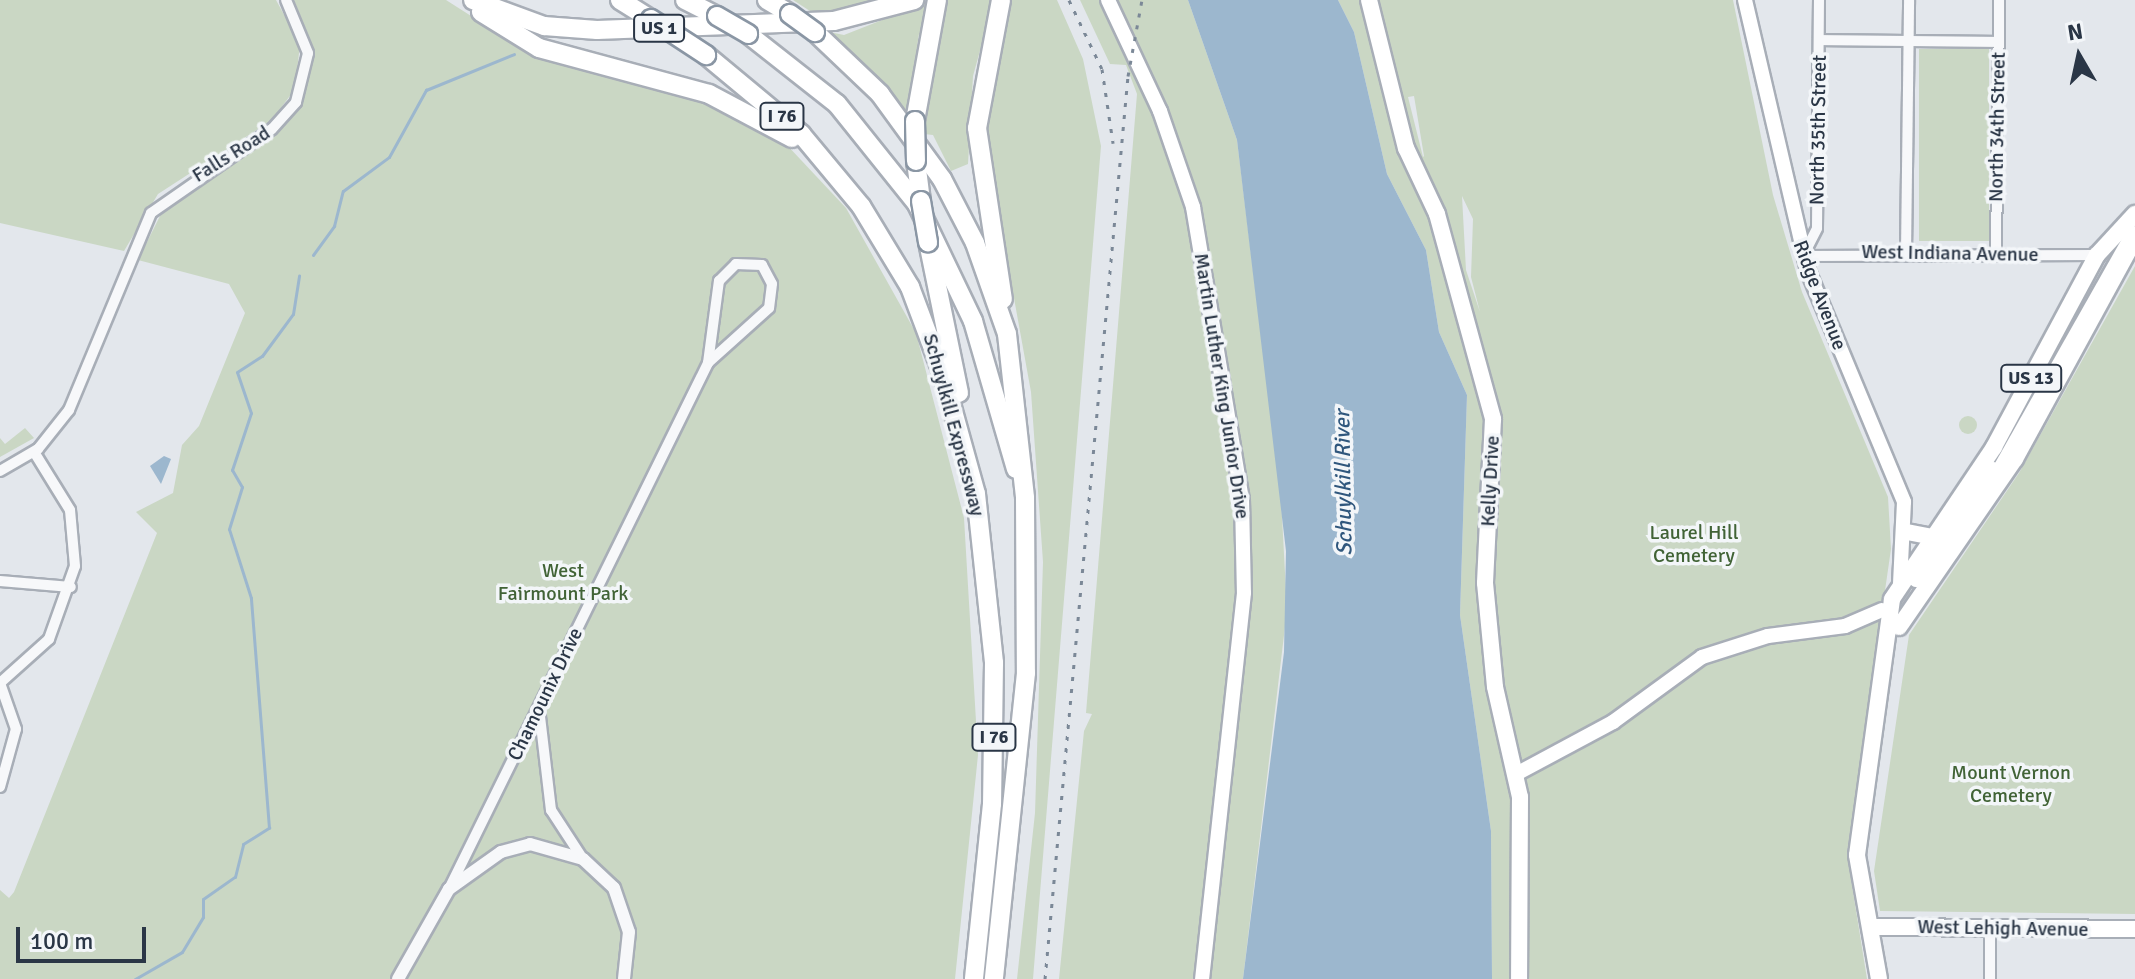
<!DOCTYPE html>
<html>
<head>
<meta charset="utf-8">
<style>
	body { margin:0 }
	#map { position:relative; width:2135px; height:979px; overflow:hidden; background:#e3e7ec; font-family:Signika,sans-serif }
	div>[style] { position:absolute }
	.green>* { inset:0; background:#cad7c4; transform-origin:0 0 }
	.round { border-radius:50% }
	.water>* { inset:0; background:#9cb7ce }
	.stream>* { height:3px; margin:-1.5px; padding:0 1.5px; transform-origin:1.5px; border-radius:1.5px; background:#9cb7ce }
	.secondary-tunnel>* { height:14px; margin-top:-7px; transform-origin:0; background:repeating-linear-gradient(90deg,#bec4cb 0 14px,transparent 0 21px) }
	.roads { filter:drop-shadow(2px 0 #a8aeb7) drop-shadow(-2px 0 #a8aeb7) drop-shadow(0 2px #a8aeb7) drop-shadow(0 -2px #a8aeb7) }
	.minor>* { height:10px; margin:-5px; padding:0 5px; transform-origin:5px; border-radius:5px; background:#f7f8fa }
	.tertiary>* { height:12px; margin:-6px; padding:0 6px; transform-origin:6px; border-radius:6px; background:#f7f8fa }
	.secondary>* { height:14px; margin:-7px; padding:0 7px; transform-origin:7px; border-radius:7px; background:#fff }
	.primary>* { height:16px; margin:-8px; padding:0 8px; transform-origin:8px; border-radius:8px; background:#fff }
	.motorway>* { height:18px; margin:-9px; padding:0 9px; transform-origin:9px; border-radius:9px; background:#fff }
	.rail>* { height:3px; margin-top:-1.5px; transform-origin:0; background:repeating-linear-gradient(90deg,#7b8897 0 4px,transparent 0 12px) }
	.bridges { filter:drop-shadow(2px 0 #8a96a4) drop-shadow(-2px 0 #8a96a4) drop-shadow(0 2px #8a96a4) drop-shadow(0 -2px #8a96a4) }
	.motorway-bridge>* { height:18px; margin:-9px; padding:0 9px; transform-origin:9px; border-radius:9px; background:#fff }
	span { translate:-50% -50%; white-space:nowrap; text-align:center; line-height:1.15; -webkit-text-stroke:7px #f3f6f9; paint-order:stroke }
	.shield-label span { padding:2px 6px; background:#f3f6f9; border:2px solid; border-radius:6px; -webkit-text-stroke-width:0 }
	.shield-label { font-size:18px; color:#2a3646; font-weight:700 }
	.street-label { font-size:20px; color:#2a3646 }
	.park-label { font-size:20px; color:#416336 }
	.water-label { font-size:22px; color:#30577d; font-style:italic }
	.north { position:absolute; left:2039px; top:16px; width:80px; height:80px; -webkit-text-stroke:6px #f3f6f9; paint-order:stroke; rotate:351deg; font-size:22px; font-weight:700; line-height:32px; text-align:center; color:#2a3646 }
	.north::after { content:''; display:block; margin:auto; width:28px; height:36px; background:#2a3646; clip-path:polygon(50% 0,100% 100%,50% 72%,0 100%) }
	.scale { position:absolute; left:16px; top:927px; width:130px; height:36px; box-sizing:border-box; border:4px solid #2a3646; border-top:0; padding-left:10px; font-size:24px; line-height:28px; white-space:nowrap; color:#2a3646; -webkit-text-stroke:6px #f3f6f9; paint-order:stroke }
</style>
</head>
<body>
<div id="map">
	<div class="green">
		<div style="clip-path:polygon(0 0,276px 0,300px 44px,295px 89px,272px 120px,158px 194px,124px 251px,0 223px)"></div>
		<div style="clip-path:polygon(294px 0,446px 0,531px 54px,715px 104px,786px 144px,846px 208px,916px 333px,964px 518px,978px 755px,955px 979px,0 979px,0 890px,9px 898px,14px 892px,157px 533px,136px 512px,173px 493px,182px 445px,199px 426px,245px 313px,229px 284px,138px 260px,163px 210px,274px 136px,301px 106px,314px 51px)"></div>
		<div style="clip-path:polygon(793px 0,894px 0,845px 12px,810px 11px)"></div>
		<div style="clip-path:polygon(933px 0,994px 0,973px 76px,968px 164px,951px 171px,933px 135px,924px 134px,935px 35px,919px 34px,907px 112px,829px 32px,844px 35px)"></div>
		<div style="clip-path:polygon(1008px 0,1057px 0,1083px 59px,1101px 146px,1033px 979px,1017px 979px,1035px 813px,1043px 562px,1031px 392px,987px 149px,992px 71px)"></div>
		<div style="clip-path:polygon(1080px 0,1188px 0,1237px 140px,1281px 498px,1287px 610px,1243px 979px,1059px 979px,1084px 731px,1092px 714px,1086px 713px,1137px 94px,1126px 65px,1110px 64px)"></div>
		<div style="clip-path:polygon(evenodd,1338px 0,1733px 0,1773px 195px,1802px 292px,1888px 497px,1891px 549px,1847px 854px,1867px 979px,1492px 979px,1491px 831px,1460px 615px,1467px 395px,1439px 332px,1426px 250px,1387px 174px,1354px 32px,1338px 0,1414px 96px,1424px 156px,1423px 157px,1408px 97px,1414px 96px,1338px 0,1462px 196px,1473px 219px,1471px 277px,1480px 312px,1466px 270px,1462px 196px)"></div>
		<div style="left:1919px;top:49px;width:70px;height:192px"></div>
		<div style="clip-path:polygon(2135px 266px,2135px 914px,1880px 911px,1874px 871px,1909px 635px,2019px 473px)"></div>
		<div class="round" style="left:1959px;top:416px;width:18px;height:18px"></div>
		<div style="clip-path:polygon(25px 428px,34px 438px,0 457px,0 438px,5px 444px)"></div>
	</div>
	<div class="water">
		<div style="clip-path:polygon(1188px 0,1338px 0,1354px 32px,1387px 174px,1426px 250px,1439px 332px,1467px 395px,1460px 615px,1491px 831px,1492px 979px,1243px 979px,1284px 652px,1286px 551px,1237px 140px)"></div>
		<div style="clip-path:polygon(164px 456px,171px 459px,161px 484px,150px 466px)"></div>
	</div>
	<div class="stream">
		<div style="left:313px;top:255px;width:36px;rotate:-54deg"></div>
		<div style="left:334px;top:226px;width:36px;rotate:-76deg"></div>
		<div style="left:343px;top:191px;width:57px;rotate:-36.5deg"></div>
		<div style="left:389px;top:157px;width:77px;rotate:-61.1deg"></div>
		<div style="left:426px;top:90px;width:95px;rotate:-22.2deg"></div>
		<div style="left:135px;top:979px;width:54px;rotate:-29.9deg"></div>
		<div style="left:182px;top:952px;width:41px;rotate:-59deg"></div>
		<div style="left:203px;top:917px;width:18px;rotate:-90deg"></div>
		<div style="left:203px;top:899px;width:39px;rotate:-35deg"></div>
		<div style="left:235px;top:877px;width:34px;rotate:-76deg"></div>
		<div style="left:243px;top:844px;width:31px;rotate:-32deg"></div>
		<div style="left:269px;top:828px;width:231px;rotate:-94.5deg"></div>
		<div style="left:251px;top:598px;width:72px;rotate:-107.7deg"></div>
		<div style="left:229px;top:529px;width:44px;rotate:-72.8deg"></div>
		<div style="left:242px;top:487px;width:20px;rotate:-120deg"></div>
		<div style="left:232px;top:470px;width:60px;rotate:-71.6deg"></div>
		<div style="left:251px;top:413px;width:43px;rotate:-108.9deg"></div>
		<div style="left:237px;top:372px;width:30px;rotate:-33deg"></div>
		<div style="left:262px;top:356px;width:52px;rotate:-53.6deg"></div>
		<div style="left:293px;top:314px;width:39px;rotate:-81deg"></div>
	</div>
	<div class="secondary-tunnel">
		<div style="left:1884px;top:615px;width:39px;rotate:-40deg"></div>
	</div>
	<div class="roads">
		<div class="minor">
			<div style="left:1819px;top:40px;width:179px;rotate:0.6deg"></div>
			<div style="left:1906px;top:253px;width:253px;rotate:-89.3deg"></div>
			<div style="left:1996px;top:254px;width:254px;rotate:-89.3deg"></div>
			<div style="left:1803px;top:256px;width:294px;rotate:-0.2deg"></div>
			<div style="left:1803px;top:256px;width:31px;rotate:-63deg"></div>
			<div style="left:1817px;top:228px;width:228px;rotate:-89.5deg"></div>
			<div style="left:0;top:471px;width:44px;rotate:-30.1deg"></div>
			<div style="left:38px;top:449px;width:50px;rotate:-51.5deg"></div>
			<div style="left:69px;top:410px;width:213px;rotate:-67.4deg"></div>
			<div style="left:151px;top:213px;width:147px;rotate:-34.8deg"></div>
			<div style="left:272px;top:129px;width:36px;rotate:-48deg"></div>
			<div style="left:296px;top:102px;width:50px;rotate:-76.2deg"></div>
			<div style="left:308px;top:53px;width:57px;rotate:-112.5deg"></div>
			<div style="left:0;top:581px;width:71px;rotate:4.8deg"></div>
			<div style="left:0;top:683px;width:66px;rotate:-41.9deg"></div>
			<div style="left:49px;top:639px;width:77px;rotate:-70.4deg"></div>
			<div style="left:75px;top:566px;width:56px;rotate:-95.1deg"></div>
			<div style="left:70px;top:510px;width:68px;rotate:-121.8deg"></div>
			<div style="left:539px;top:708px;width:103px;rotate:83.3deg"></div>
			<div style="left:551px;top:810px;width:59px;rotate:56.9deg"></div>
			<div style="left:0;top:787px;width:60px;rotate:-74.6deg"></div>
			<div style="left:16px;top:729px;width:49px;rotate:-109.2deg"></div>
			<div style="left:449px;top:889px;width:586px;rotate:-63.78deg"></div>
			<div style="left:708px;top:363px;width:83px;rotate:-82.4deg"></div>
			<div style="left:719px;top:281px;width:24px;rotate:-45deg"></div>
			<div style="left:736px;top:264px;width:26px;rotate:2deg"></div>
			<div style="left:762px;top:265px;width:21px;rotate:62deg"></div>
			<div style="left:772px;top:284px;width:24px;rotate:97deg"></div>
			<div style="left:769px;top:308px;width:82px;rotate:138deg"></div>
			<div style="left:1990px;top:979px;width:51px;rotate:-90deg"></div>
		</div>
		<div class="tertiary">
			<div style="left:398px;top:979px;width:103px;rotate:-60.5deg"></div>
			<div style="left:449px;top:889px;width:64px;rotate:-35.4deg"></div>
			<div style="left:501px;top:852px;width:30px;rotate:-15deg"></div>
			<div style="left:530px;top:844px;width:55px;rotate:15.8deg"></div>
			<div style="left:583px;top:859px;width:42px;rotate:43.1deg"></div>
			<div style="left:614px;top:888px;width:46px;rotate:71.2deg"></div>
			<div style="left:629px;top:932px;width:47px;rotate:96.1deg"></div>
		</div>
		<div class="secondary">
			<div style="left:1108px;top:0;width:123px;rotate:64.9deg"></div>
			<div style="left:1160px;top:111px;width:102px;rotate:71deg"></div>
			<div style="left:1193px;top:207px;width:297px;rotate:80.5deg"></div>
			<div style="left:1242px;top:500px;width:93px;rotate:88.8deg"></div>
			<div style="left:1244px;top:593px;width:388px;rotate:96.2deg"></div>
			<div style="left:1745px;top:0;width:278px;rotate:76.9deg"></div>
			<div style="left:1808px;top:271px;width:250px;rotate:67.4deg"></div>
			<div style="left:1904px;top:502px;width:81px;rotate:92.8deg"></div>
			<div style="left:1994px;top:479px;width:283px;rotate:-60.5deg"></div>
			<div style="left:1916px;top:580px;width:135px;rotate:-55.3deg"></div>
			<div style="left:1516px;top:774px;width:110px;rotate:-28.2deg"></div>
			<div style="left:1613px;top:722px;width:110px;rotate:-36.1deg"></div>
			<div style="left:1702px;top:657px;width:69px;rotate:-17.7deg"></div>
			<div style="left:1768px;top:636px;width:78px;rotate:-7.4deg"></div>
			<div style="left:1845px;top:626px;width:40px;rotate:-23.4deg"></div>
		</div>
		<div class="primary">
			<div style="left:1369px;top:0;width:153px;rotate:76deg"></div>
			<div style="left:1406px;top:148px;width:73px;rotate:64.8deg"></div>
			<div style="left:1437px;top:214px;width:213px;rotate:74.7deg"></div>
			<div style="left:1493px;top:419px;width:164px;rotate:92.8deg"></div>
			<div style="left:1485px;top:583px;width:104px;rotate:84.5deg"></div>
			<div style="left:1495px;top:687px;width:113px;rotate:77.2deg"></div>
			<div style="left:1520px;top:797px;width:182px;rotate:90.3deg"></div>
			<div style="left:1907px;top:532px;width:25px;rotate:11deg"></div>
			<div style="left:1899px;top:627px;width:204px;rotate:-55.4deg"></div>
			<div style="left:2015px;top:459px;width:251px;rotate:-61.4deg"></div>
			<div style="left:1871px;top:927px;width:264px;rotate:0.4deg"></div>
			<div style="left:1879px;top:979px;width:126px;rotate:-100.1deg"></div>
			<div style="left:1857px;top:855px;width:258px;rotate:-82.2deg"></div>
			<div style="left:1892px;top:599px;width:183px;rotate:-56.1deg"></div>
			<div style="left:1994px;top:447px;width:218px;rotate:-61.8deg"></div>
			<div style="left:2097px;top:255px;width:56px;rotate:-47.2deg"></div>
		</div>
		<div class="motorway">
			<div style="left:473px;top:0;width:76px;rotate:20.1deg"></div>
			<div style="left:544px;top:26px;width:53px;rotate:4.3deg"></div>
			<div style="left:597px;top:30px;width:237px;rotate:-2.2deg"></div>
			<div style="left:834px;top:21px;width:83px;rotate:-14.7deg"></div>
			<div style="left:620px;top:0;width:36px;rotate:32deg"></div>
			<div style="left:685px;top:0;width:36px;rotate:27deg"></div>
			<div style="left:767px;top:0;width:27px;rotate:31deg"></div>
			<div style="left:1001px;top:0;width:130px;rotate:100.6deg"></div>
			<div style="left:977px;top:128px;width:173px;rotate:81.4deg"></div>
			<div style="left:481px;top:12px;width:68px;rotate:31.8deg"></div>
			<div style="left:539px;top:48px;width:176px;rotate:15.1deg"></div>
			<div style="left:709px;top:94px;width:94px;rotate:27.9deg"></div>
			<div style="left:815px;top:32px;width:90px;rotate:43.6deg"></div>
			<div style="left:880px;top:94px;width:105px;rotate:53.9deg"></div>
			<div style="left:942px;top:179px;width:72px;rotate:62.7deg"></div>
			<div style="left:975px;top:243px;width:96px;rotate:70.6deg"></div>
			<div style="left:1007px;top:334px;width:165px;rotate:83.7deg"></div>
			<div style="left:1025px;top:498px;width:175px;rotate:89.7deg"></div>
			<div style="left:1026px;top:673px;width:308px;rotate:96deg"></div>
			<div style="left:748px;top:34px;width:113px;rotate:38.2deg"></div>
			<div style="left:837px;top:104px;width:128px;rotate:51.3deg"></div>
			<div style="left:917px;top:204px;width:130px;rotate:64.4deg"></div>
			<div style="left:973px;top:321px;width:154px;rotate:73.8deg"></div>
			<div style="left:706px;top:55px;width:124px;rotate:39.7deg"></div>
			<div style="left:801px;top:134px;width:94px;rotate:50.2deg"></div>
			<div style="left:861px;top:206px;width:95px;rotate:58.8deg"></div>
			<div style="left:910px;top:287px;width:94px;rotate:69.4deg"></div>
			<div style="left:943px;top:375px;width:123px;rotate:74.5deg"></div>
			<div style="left:976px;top:494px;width:170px;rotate:83.9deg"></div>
			<div style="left:994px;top:663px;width:141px;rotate:90.8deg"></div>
			<div style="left:992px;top:804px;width:176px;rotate:95.9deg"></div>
			<div style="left:915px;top:121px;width:123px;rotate:-79.7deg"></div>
			<div style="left:916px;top:161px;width:40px;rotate:82.9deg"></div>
			<div style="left:928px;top:242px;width:154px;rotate:78.4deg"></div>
		</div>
	</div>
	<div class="rail">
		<div style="left:1069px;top:0;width:76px;rotate:64.4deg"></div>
		<div style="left:1102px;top:69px;width:75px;rotate:81.5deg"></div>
		<div style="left:1045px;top:979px;width:907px;rotate:-84.75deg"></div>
		<div style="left:1128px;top:76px;width:77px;rotate:-79.6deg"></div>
	</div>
	<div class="bridges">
		<div class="motorway-bridge">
			<div style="left:790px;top:14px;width:31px;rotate:36deg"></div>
			<div style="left:717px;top:16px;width:36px;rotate:30deg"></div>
			<div style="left:651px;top:19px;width:66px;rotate:33.2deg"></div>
			<div style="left:915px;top:121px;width:40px;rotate:88.6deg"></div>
			<div style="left:921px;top:201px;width:42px;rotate:80.3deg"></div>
		</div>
	</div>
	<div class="shield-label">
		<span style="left:659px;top:28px">US 1</span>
		<span style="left:782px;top:116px">I 76</span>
		<span style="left:2031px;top:378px">US 13</span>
		<span style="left:994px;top:737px">I 76</span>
	</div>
	<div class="street-label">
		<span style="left:1997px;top:127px;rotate:-89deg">North 34th Street</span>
		<span style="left:1818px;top:130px;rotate:-89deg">North 35th Street</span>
		<span style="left:231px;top:154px;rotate:-32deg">Falls Road</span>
		<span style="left:1950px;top:253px;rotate:1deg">West Indiana Avenue</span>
		<span style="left:1820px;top:295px;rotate:69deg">Ridge Avenue</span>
		<span style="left:1222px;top:386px;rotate:81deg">Martin Luther King Junior Drive</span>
		<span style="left:954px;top:425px;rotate:75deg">Schuylkill Expressway</span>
		<span style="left:1490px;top:481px;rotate:-87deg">Kelly Drive</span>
		<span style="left:545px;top:694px;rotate:-64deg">Chamounix Drive</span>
		<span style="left:2003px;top:928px;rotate:1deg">West Lehigh Avenue</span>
	</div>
	<div class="park-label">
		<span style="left:1694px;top:544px">Laurel Hill<br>Cemetery</span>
		<span style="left:563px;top:582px">West<br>Fairmount Park</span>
		<span style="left:2011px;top:784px">Mount Vernon<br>Cemetery</span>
	</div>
	<div class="water-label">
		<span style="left:1343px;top:483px;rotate:-91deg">Schuylkill River</span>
	</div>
	<div class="north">N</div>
	<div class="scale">100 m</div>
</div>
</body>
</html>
